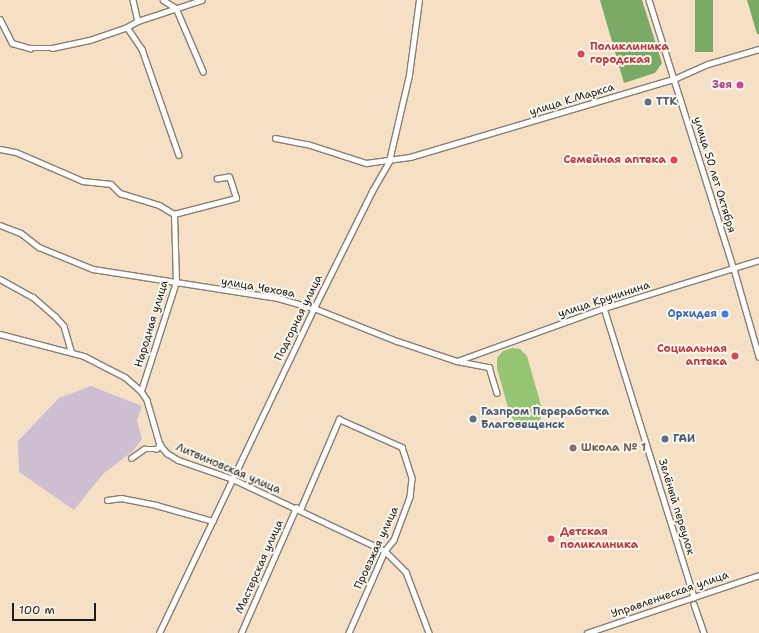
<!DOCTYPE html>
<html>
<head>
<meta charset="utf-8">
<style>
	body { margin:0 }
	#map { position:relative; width:759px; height:633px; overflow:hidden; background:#f5dfc5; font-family:"Shantell Sans",sans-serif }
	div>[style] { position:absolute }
	.industrial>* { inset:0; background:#cebed2 }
	.green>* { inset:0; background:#95c473 }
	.forest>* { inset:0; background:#78aa65; transform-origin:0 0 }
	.roads { filter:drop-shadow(1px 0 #887e70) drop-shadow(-1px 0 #887e70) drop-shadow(0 1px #887e70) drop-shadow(0 -1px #887e70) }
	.minor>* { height:4.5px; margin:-2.25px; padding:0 2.25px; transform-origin:2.25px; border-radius:2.25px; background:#fff }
	.dots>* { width:11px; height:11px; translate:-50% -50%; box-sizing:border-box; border:2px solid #fbf7ec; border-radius:50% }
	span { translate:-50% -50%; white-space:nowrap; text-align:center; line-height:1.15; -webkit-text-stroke:4px #fbf7ec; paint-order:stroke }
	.health-label { font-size:11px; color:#be3a42; font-weight:700 }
	.left { translate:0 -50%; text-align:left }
	.right { translate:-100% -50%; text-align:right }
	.hotel-label { font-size:11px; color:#b23c85; font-weight:700 }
	.street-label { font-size:11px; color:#1c1c1c }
	.service-label { font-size:11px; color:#4e5e75; font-weight:700 }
	.shop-label { font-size:11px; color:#366cbe; font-weight:700 }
	.education-label { font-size:11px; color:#785e54; font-weight:700 }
	.scale { position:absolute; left:12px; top:603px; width:84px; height:18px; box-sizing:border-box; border:2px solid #1c1c1c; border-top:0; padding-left:5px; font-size:12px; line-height:14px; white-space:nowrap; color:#1c1c1c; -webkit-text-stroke:3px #fbf7ec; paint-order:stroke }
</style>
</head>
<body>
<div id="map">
	<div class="industrial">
		<div style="clip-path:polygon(91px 386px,142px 406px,137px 421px,142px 439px,133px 451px,103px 474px,74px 510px,19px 472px,18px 441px,59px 398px)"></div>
	</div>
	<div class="green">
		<div style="clip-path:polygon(512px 348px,520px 349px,527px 356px,542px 409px,541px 418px,536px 424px,527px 428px,518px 425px,510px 415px,497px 368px,497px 358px,503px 351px)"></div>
	</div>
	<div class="forest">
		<div style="clip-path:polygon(600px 0,642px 0,662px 63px,655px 73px,624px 83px)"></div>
		<div style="left:695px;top:0;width:18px;height:52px"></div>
		<div style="clip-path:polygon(747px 0,759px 0,759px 34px,757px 34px)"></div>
	</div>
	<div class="roads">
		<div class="minor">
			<div style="left:133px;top:0;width:22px;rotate:77deg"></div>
			<div style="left:163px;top:0;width:15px;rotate:32deg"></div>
			<div style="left:176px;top:8px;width:69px;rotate:66.8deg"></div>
			<div style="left:649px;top:0;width:282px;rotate:72.5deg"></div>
			<div style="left:734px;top:269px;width:91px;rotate:74deg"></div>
			<div style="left:0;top:19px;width:27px;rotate:63deg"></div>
			<div style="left:12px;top:43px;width:19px;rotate:16deg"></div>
			<div style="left:30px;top:48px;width:22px"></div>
			<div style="left:52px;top:48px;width:39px;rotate:-12deg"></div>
			<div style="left:90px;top:40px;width:39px;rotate:-19deg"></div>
			<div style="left:127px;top:27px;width:13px;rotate:-29deg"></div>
			<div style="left:138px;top:21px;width:67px;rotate:-18.2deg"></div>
			<div style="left:127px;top:27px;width:27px;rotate:56deg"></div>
			<div style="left:142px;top:49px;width:112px;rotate:70.8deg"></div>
			<div style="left:275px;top:138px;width:33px;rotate:11deg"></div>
			<div style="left:307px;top:144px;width:62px;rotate:17.9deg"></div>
			<div style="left:366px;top:163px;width:44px;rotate:-7.8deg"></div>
			<div style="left:410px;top:157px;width:275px;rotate:-16.5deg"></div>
			<div style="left:674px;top:79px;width:37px;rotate:-24deg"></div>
			<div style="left:708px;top:64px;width:53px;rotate:-16.4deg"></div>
			<div style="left:0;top:149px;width:16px;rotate:11deg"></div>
			<div style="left:16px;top:152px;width:73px;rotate:23.4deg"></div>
			<div style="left:83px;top:181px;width:28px;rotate:6deg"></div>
			<div style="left:111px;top:184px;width:13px;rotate:45deg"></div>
			<div style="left:120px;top:193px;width:41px;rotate:17.1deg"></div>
			<div style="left:159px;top:205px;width:17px;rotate:31deg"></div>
			<div style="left:174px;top:214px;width:64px;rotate:-14.5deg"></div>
			<div style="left:236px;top:198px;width:22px;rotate:-108deg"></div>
			<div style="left:229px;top:177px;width:12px;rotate:171deg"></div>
			<div style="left:0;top:225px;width:22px;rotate:21deg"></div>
			<div style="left:21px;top:233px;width:23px;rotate:38deg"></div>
			<div style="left:39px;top:247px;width:58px;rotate:22.2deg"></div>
			<div style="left:93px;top:269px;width:187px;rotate:8.9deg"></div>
			<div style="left:278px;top:298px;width:37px;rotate:16deg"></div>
			<div style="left:314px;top:308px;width:89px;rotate:21.7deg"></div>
			<div style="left:397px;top:341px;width:63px;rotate:18.4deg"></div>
			<div style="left:457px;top:361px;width:33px;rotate:11deg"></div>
			<div style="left:489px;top:367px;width:27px;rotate:73deg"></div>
			<div style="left:0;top:279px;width:38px;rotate:29deg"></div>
			<div style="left:33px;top:297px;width:29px;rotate:41deg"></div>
			<div style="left:55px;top:316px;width:13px;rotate:48deg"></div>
			<div style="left:64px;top:326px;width:26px;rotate:74deg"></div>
			<div style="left:604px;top:308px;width:303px;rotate:72.7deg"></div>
			<div style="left:0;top:334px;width:87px;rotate:14.7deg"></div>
			<div style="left:84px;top:356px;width:46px;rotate:27.1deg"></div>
			<div style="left:125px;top:377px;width:21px;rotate:41deg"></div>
			<div style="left:141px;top:391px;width:11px;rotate:56deg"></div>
			<div style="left:147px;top:400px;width:47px;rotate:73.9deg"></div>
			<div style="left:160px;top:445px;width:11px;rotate:49deg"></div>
			<div style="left:167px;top:453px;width:13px;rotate:32deg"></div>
			<div style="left:178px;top:460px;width:58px;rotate:19.1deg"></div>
			<div style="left:233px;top:479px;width:168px;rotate:25.3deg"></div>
			<div style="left:385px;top:551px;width:30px;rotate:45deg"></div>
			<div style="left:406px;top:572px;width:65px;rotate:69.3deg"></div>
			<div style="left:457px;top:361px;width:156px;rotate:-19.8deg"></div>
			<div style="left:604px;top:308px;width:162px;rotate:-17.2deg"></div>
			<div style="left:141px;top:391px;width:114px;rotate:-72.2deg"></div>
			<div style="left:176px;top:282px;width:68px;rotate:-91.7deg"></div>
			<div style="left:131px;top:458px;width:16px;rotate:-35deg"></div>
			<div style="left:144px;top:449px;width:12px"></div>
			<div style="left:156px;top:449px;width:6px;rotate:-45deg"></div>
			<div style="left:107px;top:500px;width:14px;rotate:-8deg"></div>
			<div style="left:121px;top:498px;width:36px;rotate:11deg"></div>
			<div style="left:156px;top:505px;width:59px;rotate:15.7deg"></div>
			<div style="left:300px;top:510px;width:99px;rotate:-66.8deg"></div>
			<div style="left:339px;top:419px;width:69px;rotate:24deg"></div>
			<div style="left:402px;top:447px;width:33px;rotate:72deg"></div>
			<div style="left:412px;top:478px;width:19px;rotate:96deg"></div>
			<div style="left:410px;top:497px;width:46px;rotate:110.4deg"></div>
			<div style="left:394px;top:540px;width:14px;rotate:129deg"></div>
			<div style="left:385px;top:551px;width:90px;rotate:113.7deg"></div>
			<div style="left:694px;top:604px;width:31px;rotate:71deg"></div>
			<div style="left:159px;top:633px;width:360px;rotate:-64.5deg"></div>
			<div style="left:314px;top:308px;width:131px;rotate:-63.6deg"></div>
			<div style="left:372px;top:191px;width:34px;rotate:-60deg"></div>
			<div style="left:389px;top:161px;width:88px;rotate:-76.9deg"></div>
			<div style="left:409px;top:75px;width:76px;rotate:-82.4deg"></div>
			<div style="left:241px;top:633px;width:137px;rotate:-66.3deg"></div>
			<div style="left:587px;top:633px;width:182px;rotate:-18.6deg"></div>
		</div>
	</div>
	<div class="dots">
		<div style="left:581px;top:54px;background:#e0444e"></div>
		<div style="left:740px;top:85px;background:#d1479c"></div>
		<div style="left:648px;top:102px;background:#5c6f8a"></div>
		<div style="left:674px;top:160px;background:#e0444e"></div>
		<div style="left:725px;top:314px;background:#3f7fe0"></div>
		<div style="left:735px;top:356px;background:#e0444e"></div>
		<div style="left:473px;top:419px;background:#5c6f8a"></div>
		<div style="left:665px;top:439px;background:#5c6f8a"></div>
		<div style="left:573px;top:448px;background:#8d6e63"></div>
		<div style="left:551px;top:539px;background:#e0444e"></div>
	</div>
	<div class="health-label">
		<span class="left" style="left:590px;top:54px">Поликлиника<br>городская</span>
		<span class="right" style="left:666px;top:160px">Семейная аптека</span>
		<span class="right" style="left:727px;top:356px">Социальная<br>аптека</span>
		<span class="left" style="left:560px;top:539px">Детская<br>поликлиника</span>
	</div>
	<div class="hotel-label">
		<span class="right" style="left:732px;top:85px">Зея</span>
	</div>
	<div class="street-label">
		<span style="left:572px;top:100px;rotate:-17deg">улица К.Маркса</span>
		<span style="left:714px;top:175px;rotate:73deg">улица 50 лет Октября</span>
		<span style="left:258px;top:288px;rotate:10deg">улица Чехова</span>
		<span style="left:604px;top:300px;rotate:-18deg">улица Кручинина</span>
		<span style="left:299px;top:318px;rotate:-64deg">Подгорная улица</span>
		<span style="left:152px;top:324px;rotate:-73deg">Народная улица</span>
		<span style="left:228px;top:469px;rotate:23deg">Литвиновская улица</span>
		<span style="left:676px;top:507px;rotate:73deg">Зелёный переулок</span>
		<span style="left:377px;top:548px;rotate:-65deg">Проезжая улица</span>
		<span style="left:260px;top:567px;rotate:-66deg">Мастерская улица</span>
		<span style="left:670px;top:595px;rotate:-19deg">Управленческая улица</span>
	</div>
	<div class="service-label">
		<span class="left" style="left:656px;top:102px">ТТК</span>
		<span class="left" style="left:481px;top:419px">Газпром Переработка<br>Благовещенск</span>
		<span class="left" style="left:673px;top:439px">ГАИ</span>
	</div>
	<div class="shop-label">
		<span class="right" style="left:717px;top:314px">Орхидея</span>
	</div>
	<div class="education-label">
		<span class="left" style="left:581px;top:448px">Школа № 1</span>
	</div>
	<div class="scale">100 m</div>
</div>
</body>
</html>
